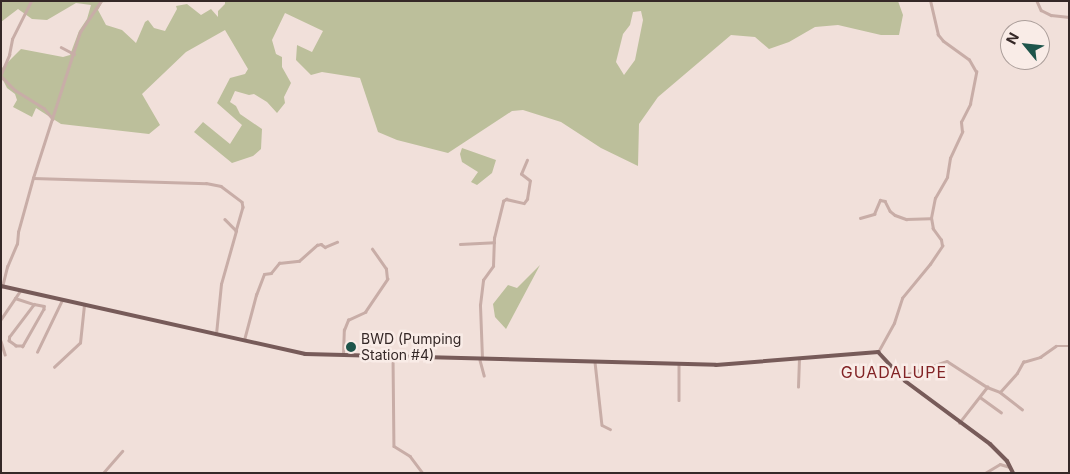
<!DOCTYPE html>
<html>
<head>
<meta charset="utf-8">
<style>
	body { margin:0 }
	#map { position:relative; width:1070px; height:474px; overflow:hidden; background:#f1e0da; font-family:Inter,sans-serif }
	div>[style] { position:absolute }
	.green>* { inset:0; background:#bcbf9b }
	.minor>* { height:2.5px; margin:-1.25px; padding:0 1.25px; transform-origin:1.25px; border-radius:1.25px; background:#c8ada7 }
	.major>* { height:4px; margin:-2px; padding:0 2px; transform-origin:2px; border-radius:2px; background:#775b59 }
	.dots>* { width:14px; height:14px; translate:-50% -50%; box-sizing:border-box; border:2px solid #f9ece7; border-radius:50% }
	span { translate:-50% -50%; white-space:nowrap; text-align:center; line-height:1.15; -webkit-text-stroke:5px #f9ece7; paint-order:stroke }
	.poi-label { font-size:14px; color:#352827 }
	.left { translate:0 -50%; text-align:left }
	.quarter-label { font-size:16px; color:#822325; letter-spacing:1px }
	.frame { position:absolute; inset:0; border:2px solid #352827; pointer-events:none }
	.north { position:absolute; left:1000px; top:20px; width:50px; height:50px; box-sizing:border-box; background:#f9ece7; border:1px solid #ab9e9a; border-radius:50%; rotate:298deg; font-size:14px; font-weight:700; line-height:20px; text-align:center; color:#352827 }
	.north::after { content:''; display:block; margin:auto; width:18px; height:22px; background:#1e554b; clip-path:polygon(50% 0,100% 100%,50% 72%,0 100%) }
</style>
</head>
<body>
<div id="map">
	<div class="green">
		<div style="clip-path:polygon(evenodd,1px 1px,103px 1px,98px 10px,106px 25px,122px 30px,136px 43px,145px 22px,148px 20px,154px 28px,165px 31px,177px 9px,176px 6px,187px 4px,201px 15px,211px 9px,218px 17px,218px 11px,225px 4px,225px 1px,898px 1px,903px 15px,899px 35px,881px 35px,838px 25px,815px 27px,789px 42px,769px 49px,755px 37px,731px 35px,658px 97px,639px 124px,638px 166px,601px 148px,561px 122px,523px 110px,512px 111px,448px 153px,397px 140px,378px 132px,360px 78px,322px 72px,311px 75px,296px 60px,297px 45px,312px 52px,323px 31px,285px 13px,272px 40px,276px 54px,282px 57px,282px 67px,291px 83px,284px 97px,285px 103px,277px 113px,267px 102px,254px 94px,249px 95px,235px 91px,230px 102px,236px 106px,240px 114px,262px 129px,261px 149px,253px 156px,232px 163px,194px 132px,203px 122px,230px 144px,242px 125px,217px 103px,230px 78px,245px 74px,248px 69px,225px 30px,186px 52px,142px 94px,160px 125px,149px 134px,61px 124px,36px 108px,32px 117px,13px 107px,17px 100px,15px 94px,7px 88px,3px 80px,1px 81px,1px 69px,21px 49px,63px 57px,70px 55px,79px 31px,87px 19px,91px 5px,76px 3px,47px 20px,32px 19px,18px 9px,1px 22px,1px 1px,641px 11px,643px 20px,635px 60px,624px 75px,616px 62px,623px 34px,630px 25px,633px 12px,641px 11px)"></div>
		<div style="clip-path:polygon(462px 148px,496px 160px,492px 173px,477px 185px,471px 182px,478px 172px,462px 162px,460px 154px)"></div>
		<div style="clip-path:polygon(540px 265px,506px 329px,495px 317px,493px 304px,508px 285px,517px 288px)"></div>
	</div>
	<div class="minor">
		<div style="left:1037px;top:1px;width:10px;rotate:66deg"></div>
		<div style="left:1041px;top:10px;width:11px;rotate:27deg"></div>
		<div style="left:1051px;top:15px;width:18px;rotate:6deg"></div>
		<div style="left:61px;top:47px;width:15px;rotate:28deg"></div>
		<div style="left:1px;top:74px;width:21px;rotate:-67deg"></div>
		<div style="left:9px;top:55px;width:16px;rotate:-79deg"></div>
		<div style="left:12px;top:39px;width:42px;rotate:-63.4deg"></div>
		<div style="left:1px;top:76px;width:20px;rotate:45deg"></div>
		<div style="left:15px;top:90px;width:34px;rotate:32deg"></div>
		<div style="left:44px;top:108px;width:14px;rotate:51deg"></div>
		<div style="left:33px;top:178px;width:173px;rotate:1.7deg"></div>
		<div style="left:206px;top:183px;width:15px;rotate:11deg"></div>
		<div style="left:221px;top:186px;width:26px;rotate:37deg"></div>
		<div style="left:242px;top:202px;width:5px;rotate:79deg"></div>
		<div style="left:243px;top:207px;width:25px;rotate:106deg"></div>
		<div style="left:860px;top:218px;width:15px;rotate:-16deg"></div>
		<div style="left:874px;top:214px;width:15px;rotate:-67deg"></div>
		<div style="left:880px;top:200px;width:5px;rotate:11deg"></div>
		<div style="left:885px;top:201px;width:11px;rotate:63deg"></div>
		<div style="left:890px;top:211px;width:6px;rotate:39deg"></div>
		<div style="left:895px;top:215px;width:12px;rotate:20deg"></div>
		<div style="left:906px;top:219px;width:24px;rotate:-2deg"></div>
		<div style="left:460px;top:244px;width:34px;rotate:-3deg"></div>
		<div style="left:2px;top:287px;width:21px;rotate:-76deg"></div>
		<div style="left:7px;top:267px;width:25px;rotate:-67deg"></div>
		<div style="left:17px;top:244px;width:12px;rotate:-85deg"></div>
		<div style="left:18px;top:232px;width:56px;rotate:-74.5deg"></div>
		<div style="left:33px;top:178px;width:153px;rotate:-72.2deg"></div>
		<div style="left:80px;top:32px;width:37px;rotate:-56deg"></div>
		<div style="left:15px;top:298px;width:20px;rotate:18deg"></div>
		<div style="left:34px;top:304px;width:10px;rotate:11deg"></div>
		<div style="left:44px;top:306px;width:3px;rotate:90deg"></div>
		<div style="left:44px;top:309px;width:43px;rotate:119.6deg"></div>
		<div style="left:23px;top:346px;width:7px;rotate:180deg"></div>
		<div style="left:16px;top:346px;width:9px;rotate:-144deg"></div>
		<div style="left:9px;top:341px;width:4px;rotate:-90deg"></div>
		<div style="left:9px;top:337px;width:41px;rotate:-52.9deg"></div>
		<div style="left:1px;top:319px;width:34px;rotate:-56deg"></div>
		<div style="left:216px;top:334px;width:50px;rotate:-84.3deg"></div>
		<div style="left:221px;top:284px;width:55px;rotate:-74.2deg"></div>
		<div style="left:236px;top:231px;width:16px;rotate:-135deg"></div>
		<div style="left:244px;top:340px;width:47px;rotate:-75.1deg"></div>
		<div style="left:256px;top:295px;width:22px;rotate:-69deg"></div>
		<div style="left:264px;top:274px;width:7px;rotate:-8deg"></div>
		<div style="left:271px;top:273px;width:13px;rotate:-51deg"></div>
		<div style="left:279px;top:263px;width:20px;rotate:-6deg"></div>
		<div style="left:299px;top:261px;width:24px;rotate:-42deg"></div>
		<div style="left:317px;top:245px;width:4px;rotate:-14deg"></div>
		<div style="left:321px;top:244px;width:5px;rotate:37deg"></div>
		<div style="left:325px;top:247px;width:13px;rotate:-23deg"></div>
		<div style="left:1px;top:341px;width:14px;rotate:73deg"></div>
		<div style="left:37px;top:352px;width:58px;rotate:-64.3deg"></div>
		<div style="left:878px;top:352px;width:33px;rotate:-61deg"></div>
		<div style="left:894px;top:323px;width:26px;rotate:-72deg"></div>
		<div style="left:902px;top:298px;width:44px;rotate:-50.5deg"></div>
		<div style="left:930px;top:264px;width:22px;rotate:-56deg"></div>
		<div style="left:942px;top:246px;width:6px;rotate:-99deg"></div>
		<div style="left:941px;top:240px;width:14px;rotate:-126deg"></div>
		<div style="left:933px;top:229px;width:11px;rotate:-100deg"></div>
		<div style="left:931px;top:218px;width:20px;rotate:-79deg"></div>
		<div style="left:935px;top:198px;width:24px;rotate:-60deg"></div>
		<div style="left:947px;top:177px;width:19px;rotate:-81deg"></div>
		<div style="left:950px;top:158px;width:29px;rotate:-65deg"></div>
		<div style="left:962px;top:132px;width:10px;rotate:-96deg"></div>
		<div style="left:961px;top:122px;width:20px;rotate:-63deg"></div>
		<div style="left:970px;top:104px;width:33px;rotate:-79deg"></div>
		<div style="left:976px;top:72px;width:14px;rotate:-120deg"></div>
		<div style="left:969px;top:60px;width:32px;rotate:-144deg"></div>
		<div style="left:943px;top:41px;width:8px;rotate:-130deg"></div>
		<div style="left:938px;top:35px;width:35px;rotate:-103deg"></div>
		<div style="left:343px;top:354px;width:24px;rotate:-88deg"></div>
		<div style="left:344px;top:330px;width:11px;rotate:-68deg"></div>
		<div style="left:348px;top:320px;width:19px;rotate:-25deg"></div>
		<div style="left:365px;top:312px;width:40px;rotate:-56deg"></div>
		<div style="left:387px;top:279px;width:10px;rotate:-96deg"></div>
		<div style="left:386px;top:269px;width:24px;rotate:-125deg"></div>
		<div style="left:393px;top:356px;width:90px;rotate:89.4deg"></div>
		<div style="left:394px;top:446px;width:19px;rotate:32deg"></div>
		<div style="left:410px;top:456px;width:21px;rotate:53deg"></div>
		<div style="left:482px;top:358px;width:53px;rotate:-92.2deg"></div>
		<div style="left:480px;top:305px;width:25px;rotate:-83deg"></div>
		<div style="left:483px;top:280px;width:17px;rotate:-54deg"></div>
		<div style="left:493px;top:266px;width:28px;rotate:-88deg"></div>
		<div style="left:494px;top:238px;width:38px;rotate:-76deg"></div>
		<div style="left:503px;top:201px;width:4px;rotate:-34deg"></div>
		<div style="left:506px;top:199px;width:18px;rotate:13deg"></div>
		<div style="left:524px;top:203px;width:5px;rotate:-53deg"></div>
		<div style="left:527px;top:199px;width:18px;rotate:-81deg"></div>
		<div style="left:530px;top:181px;width:11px;rotate:-142deg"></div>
		<div style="left:521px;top:174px;width:15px;rotate:-67deg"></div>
		<div style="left:480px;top:360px;width:16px;rotate:75deg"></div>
		<div style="left:595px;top:362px;width:63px;rotate:83.7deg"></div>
		<div style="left:602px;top:425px;width:9px;rotate:27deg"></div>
		<div style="left:679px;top:364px;width:36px;rotate:90deg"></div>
		<div style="left:54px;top:367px;width:35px;rotate:-43deg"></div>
		<div style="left:80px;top:343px;width:38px;rotate:-84deg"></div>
		<div style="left:902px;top:376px;width:47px;rotate:-18.4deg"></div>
		<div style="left:947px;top:361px;width:48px;rotate:33deg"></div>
		<div style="left:987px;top:387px;width:14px;rotate:21deg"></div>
		<div style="left:1000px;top:392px;width:25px;rotate:-48deg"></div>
		<div style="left:1017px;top:373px;width:13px;rotate:-61deg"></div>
		<div style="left:1023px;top:362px;width:18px;rotate:-16deg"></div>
		<div style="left:1040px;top:357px;width:19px;rotate:-35deg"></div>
		<div style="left:1056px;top:346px;width:13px"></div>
		<div style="left:798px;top:387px;width:28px;rotate:-88deg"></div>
		<div style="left:1000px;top:392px;width:28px;rotate:38deg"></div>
		<div style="left:980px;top:397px;width:26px;rotate:36deg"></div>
		<div style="left:959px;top:423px;width:46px;rotate:-52.1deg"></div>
		<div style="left:103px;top:473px;width:29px;rotate:-49deg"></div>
		<div style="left:985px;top:473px;width:17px;rotate:-31deg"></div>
		<div style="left:1000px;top:464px;width:10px;rotate:17deg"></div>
	</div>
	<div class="major">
		<div style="left:1px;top:286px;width:312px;rotate:12.6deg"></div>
		<div style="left:305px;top:354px;width:411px;rotate:1.5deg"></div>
		<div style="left:716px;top:365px;width:163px;rotate:-4.6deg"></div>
		<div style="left:878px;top:352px;width:40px;rotate:47deg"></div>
		<div style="left:905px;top:381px;width:106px;rotate:36.5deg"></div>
		<div style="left:990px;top:444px;width:24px;rotate:45deg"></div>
		<div style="left:1007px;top:461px;width:13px;rotate:63deg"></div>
	</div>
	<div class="dots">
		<div style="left:351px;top:347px;background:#1e554b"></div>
	</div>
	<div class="poi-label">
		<span class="left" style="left:361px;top:347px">BWD (Pumping<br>Station #4)</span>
	</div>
	<div class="quarter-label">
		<span style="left:894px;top:372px">GUADALUPE</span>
	</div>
	<div class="frame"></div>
	<div class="north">N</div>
</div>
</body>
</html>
